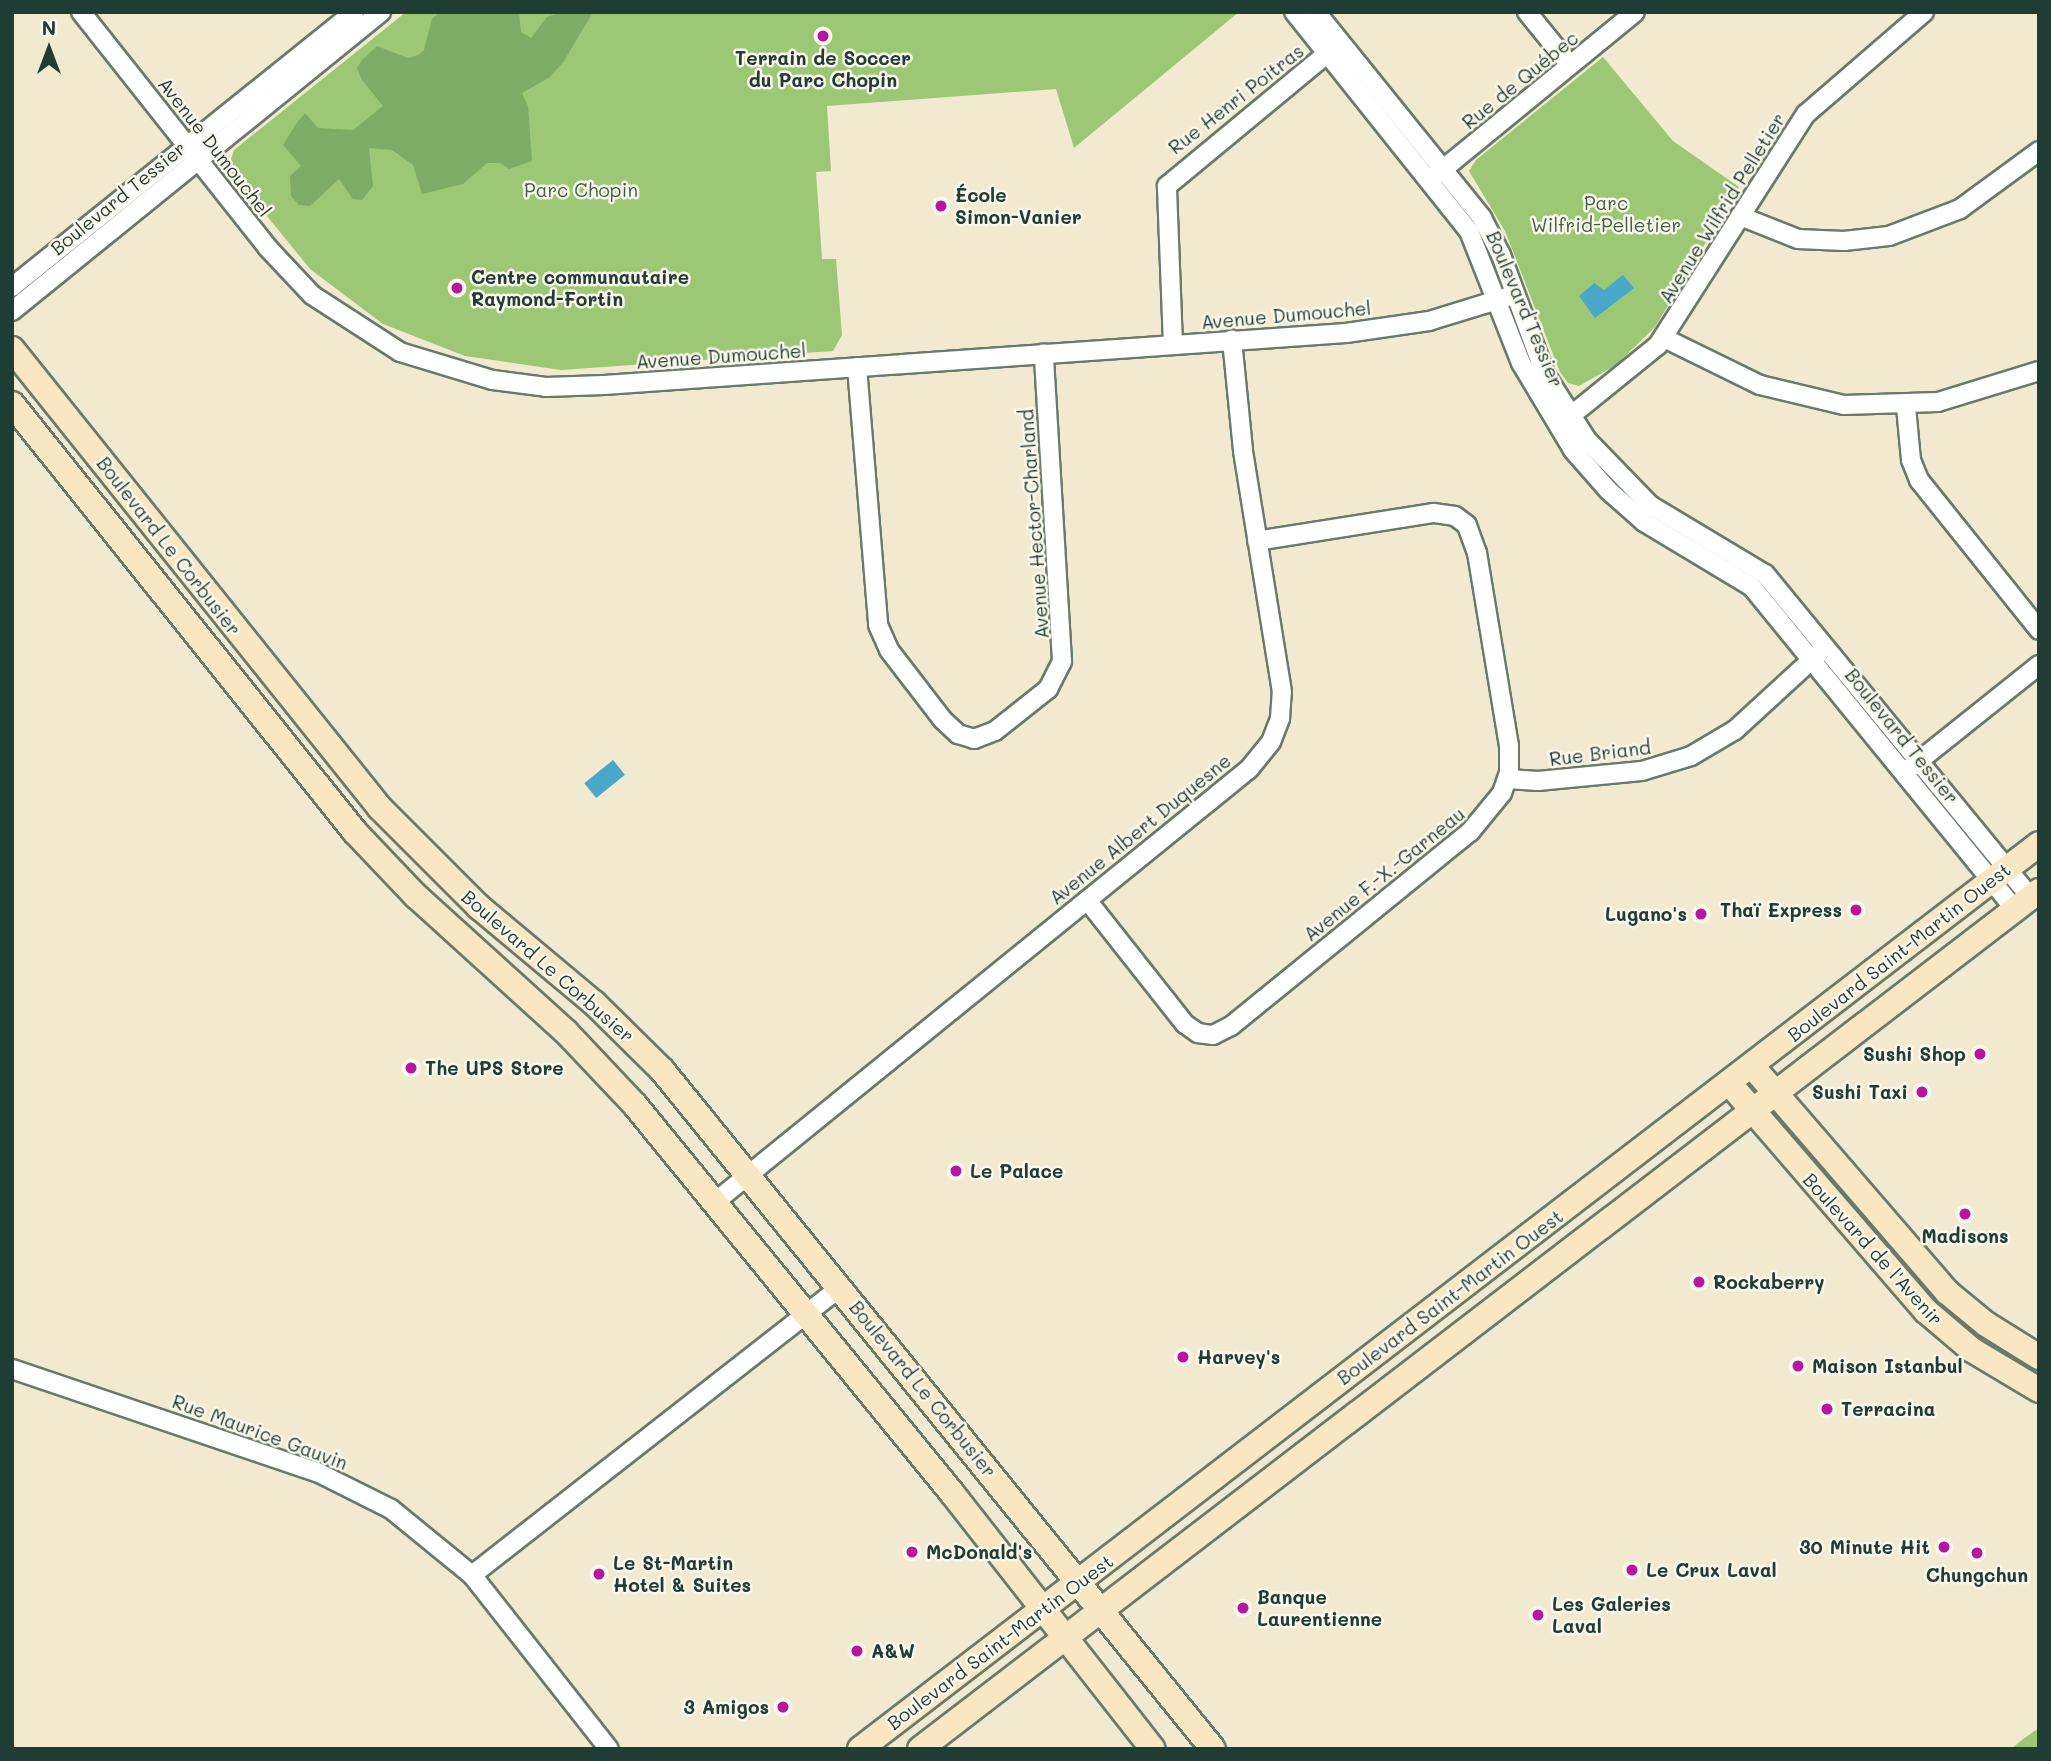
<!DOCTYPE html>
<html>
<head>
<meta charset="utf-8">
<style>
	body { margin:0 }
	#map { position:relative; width:2051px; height:1761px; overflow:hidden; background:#f1ead1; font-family:Mali,sans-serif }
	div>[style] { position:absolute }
	.green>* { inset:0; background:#9cc774 }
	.forest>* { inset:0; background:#7dac66 }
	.water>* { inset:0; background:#49a8c8; transform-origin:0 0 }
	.roads { filter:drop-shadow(2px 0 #687a6b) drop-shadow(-2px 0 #687a6b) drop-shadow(0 2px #687a6b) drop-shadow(0 -2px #687a6b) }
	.street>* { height:18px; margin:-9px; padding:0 9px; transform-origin:9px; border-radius:9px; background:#fff }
	.secondary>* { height:24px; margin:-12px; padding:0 12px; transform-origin:12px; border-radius:12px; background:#f9e7c3 }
	.dots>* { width:19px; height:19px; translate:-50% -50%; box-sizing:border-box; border:4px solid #fbf7ec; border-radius:50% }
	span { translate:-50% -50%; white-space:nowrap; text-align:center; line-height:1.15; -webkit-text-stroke:5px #fbf7ec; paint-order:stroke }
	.poi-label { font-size:19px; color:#1f3d34; font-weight:700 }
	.left { translate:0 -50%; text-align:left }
	.right { translate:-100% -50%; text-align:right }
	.street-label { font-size:19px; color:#1f3d34 }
	.park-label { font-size:19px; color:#3e6044 }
	.frame { position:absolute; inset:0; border:14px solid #1f3d34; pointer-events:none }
	.north { position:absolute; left:14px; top:14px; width:70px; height:70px; -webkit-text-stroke:5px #fbf7ec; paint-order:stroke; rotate:0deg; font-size:19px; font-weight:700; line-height:28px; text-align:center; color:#1f3d34 }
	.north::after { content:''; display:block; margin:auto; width:24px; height:32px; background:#1f3d34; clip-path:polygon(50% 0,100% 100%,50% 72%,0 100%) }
</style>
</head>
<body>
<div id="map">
	<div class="green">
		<div style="clip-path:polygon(406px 12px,1239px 12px,1074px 148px,1056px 89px,827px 106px,831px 171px,816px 172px,822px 259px,836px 259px,842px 335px,833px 351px,561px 370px,465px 356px,383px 324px,310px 269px,228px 168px,234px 150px)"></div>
		<div style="clip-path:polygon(1603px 57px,1673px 141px,1739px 187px,1655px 327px,1616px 365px,1579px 386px,1568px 383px,1560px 372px,1505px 231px,1469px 171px,1476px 160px)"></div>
		<div style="clip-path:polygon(2039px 1728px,2039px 1749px,2011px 1749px,2023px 1739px)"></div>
	</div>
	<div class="forest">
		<div style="clip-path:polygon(440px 12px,519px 12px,521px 32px,531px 38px,547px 17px,562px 12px,593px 12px,564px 61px,550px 77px,522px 93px,528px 106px,532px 161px,509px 169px,500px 163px,487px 163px,463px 184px,422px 194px,413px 165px,392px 150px,369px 148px,373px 186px,362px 200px,353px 199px,339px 179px,310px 206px,299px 205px,291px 196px,290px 176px,301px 166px,283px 145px,296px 124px,305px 113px,318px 128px,353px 130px,383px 106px,362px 80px,357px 68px,362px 60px,377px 46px,408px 58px,418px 55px,424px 50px,432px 19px)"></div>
	</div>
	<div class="water">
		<div style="clip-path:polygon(1623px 275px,1634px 288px,1595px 318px,1579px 296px,1594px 283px,1604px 290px)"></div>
		<div style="left:613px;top:760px;width:19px;height:37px;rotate:51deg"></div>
	</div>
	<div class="roads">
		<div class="street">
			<div style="left:81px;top:12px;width:300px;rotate:51.6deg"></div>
			<div style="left:267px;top:247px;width:66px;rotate:46.8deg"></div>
			<div style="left:312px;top:295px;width:105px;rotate:32.9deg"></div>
			<div style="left:400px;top:352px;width:97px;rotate:16.8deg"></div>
			<div style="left:493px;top:380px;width:53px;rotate:7.5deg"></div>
			<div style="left:546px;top:387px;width:58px;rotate:-2deg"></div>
			<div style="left:604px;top:385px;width:744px;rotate:-4.01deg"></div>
			<div style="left:1346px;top:333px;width:84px;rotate:-8.2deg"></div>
			<div style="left:1429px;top:321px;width:89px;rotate:-17deg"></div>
			<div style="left:1294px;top:12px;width:280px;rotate:51.4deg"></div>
			<div style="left:1469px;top:231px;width:142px;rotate:68.5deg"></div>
			<div style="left:1521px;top:363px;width:101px;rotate:59.1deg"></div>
			<div style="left:1573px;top:450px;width:53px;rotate:48.8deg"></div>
			<div style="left:1608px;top:490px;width:48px;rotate:41.6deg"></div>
			<div style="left:1644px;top:522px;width:126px;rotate:31deg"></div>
			<div style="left:1752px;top:587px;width:416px;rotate:50.8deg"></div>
			<div style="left:1316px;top:12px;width:265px;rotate:51.1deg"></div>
			<div style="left:1482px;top:218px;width:42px;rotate:62.8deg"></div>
			<div style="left:1501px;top:255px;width:127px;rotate:69.7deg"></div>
			<div style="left:1545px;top:374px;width:78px;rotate:57.5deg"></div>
			<div style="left:1587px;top:440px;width:91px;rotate:45.9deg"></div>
			<div style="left:1650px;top:505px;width:134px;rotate:31deg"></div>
			<div style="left:1765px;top:574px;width:418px;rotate:50.6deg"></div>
			<div style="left:1527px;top:12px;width:68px;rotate:50.9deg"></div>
			<div style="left:1436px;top:175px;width:257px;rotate:-39.3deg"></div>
			<div style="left:1740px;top:216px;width:62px;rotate:21.6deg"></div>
			<div style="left:1798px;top:239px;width:46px;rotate:2.5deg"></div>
			<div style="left:1844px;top:241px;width:45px;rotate:-6.3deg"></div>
			<div style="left:1889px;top:236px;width:76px;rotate:-20.8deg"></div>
			<div style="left:1960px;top:209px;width:98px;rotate:-36.3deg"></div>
			<div style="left:12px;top:287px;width:439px;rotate:-38.8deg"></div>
			<div style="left:12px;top:311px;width:475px;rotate:-39deg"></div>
			<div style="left:1664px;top:338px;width:107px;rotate:26.1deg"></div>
			<div style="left:1760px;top:385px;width:86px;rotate:13.4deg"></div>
			<div style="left:1844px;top:405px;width:94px;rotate:-1.8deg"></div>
			<div style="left:1938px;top:402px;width:106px;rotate:-17.1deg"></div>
			<div style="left:1173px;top:345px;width:159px;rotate:-92.2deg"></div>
			<div style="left:1167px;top:186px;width:209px;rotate:-39.6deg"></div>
			<div style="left:857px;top:367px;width:259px;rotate:85.3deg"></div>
			<div style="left:878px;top:625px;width:27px;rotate:66deg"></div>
			<div style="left:889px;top:650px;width:88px;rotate:52.4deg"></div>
			<div style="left:943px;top:720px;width:21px;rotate:43deg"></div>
			<div style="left:958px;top:734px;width:17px;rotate:17deg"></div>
			<div style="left:974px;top:739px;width:22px;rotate:-21deg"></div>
			<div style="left:995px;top:731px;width:68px;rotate:-38.4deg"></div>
			<div style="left:1048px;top:689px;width:31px;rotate:-63deg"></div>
			<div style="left:1062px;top:661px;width:308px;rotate:-93.4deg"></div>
			<div style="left:1906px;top:407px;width:53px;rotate:84.6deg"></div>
			<div style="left:1911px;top:460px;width:22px;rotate:68deg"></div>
			<div style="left:1919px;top:480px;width:192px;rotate:51.3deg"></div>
			<div style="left:1563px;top:422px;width:122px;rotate:-39deg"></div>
			<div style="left:1658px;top:345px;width:274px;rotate:-57.4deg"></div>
			<div style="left:1806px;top:114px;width:156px;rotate:-40.8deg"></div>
			<div style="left:1910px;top:768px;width:165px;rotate:-38.6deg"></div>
			<div style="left:1508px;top:779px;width:30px;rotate:4deg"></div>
			<div style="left:1538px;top:781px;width:104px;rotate:-5.5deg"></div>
			<div style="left:1642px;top:771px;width:51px;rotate:-17deg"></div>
			<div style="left:1691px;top:756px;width:51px;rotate:-30.6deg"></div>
			<div style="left:1735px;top:730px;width:115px;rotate:-42.5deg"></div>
			<div style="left:1087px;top:900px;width:158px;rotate:51.7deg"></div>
			<div style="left:1185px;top:1024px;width:16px;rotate:35deg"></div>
			<div style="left:1198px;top:1033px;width:15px;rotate:8deg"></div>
			<div style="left:1213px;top:1035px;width:20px;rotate:-27deg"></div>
			<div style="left:1231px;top:1026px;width:308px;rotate:-39.1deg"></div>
			<div style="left:1470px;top:832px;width:50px;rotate:-50.6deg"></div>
			<div style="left:1502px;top:793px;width:21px;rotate:-71deg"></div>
			<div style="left:1509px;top:773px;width:27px;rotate:-90deg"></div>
			<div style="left:1509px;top:746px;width:196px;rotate:-99.4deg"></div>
			<div style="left:1477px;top:553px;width:30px;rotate:-110deg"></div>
			<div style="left:1467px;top:525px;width:15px;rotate:-143deg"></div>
			<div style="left:1455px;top:516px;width:22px;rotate:-172deg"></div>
			<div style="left:1433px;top:513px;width:178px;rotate:171deg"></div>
			<div style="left:715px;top:1202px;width:687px;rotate:-39.04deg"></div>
			<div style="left:1249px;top:769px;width:35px;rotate:-51deg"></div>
			<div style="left:1271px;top:742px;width:26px;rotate:-69deg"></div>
			<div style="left:1280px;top:718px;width:26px;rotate:-86deg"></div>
			<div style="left:1282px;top:692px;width:245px;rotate:-99.2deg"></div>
			<div style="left:1243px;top:450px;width:111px;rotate:-95.7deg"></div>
			<div style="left:12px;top:1369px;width:322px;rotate:18.7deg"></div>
			<div style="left:317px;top:1472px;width:83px;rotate:26.6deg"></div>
			<div style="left:391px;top:1509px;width:104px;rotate:39.2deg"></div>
			<div style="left:472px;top:1575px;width:221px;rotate:51.8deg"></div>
			<div style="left:472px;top:1575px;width:468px;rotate:-38deg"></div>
		</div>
		<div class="secondary">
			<div style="left:12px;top:349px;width:588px;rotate:51.28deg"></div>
			<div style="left:380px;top:808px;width:140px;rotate:45deg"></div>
			<div style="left:479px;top:907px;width:150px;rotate:39.9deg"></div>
			<div style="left:594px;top:1003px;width:95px;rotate:44.6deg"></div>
			<div style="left:662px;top:1070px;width:874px;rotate:50.94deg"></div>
			<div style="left:12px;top:404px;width:548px;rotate:51.29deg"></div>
			<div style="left:355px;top:832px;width:88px;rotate:46.4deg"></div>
			<div style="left:416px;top:896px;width:202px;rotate:42.2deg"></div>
			<div style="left:566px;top:1032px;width:100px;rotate:46.6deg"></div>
			<div style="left:635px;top:1105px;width:501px;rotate:50.75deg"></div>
			<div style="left:952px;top:1493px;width:325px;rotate:51.9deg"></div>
			<div style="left:1752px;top:1066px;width:298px;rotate:49.2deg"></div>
			<div style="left:1947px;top:1292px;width:50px;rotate:39.4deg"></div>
			<div style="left:1986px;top:1324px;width:62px;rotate:31.9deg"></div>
			<div style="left:1729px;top:1083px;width:301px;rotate:49.2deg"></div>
			<div style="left:1926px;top:1311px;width:60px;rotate:40.3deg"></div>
			<div style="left:1972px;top:1350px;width:78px;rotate:30.8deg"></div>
			<div style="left:860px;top:1749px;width:1486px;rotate:-37.51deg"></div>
			<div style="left:920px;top:1749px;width:1410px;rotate:-37.48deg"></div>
		</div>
	</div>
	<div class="dots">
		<div style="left:823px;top:36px;background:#b5179e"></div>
		<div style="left:941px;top:206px;background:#b5179e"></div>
		<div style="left:457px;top:288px;background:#b5179e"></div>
		<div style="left:1856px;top:910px;background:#b5179e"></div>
		<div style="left:1701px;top:914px;background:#b5179e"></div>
		<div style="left:1980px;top:1054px;background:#b5179e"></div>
		<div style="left:411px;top:1068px;background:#b5179e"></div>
		<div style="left:1922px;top:1092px;background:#b5179e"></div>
		<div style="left:956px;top:1171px;background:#b5179e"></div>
		<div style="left:1965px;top:1214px;background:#b5179e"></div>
		<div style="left:1699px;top:1282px;background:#b5179e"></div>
		<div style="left:1183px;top:1357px;background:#b5179e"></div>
		<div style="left:1798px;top:1366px;background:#b5179e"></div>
		<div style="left:1827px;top:1409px;background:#b5179e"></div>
		<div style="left:1944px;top:1547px;background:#b5179e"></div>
		<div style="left:912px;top:1552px;background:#b5179e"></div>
		<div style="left:1977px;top:1553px;background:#b5179e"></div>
		<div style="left:1632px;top:1570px;background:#b5179e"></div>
		<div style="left:599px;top:1574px;background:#b5179e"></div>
		<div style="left:1243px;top:1608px;background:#b5179e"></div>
		<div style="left:1538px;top:1615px;background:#b5179e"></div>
		<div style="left:857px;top:1651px;background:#b5179e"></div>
		<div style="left:783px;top:1707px;background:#b5179e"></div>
	</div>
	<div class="poi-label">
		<span style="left:823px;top:69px">Terrain de Soccer<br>du Parc Chopin</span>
		<span class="left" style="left:955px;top:206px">École<br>Simon-Vanier</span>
		<span class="left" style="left:471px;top:288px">Centre communautaire<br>Raymond-Fortin</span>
		<span class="right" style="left:1842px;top:910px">Thaï Express</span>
		<span class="right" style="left:1687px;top:914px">Lugano's</span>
		<span class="right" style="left:1966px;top:1054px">Sushi Shop</span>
		<span class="left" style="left:425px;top:1068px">The UPS Store</span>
		<span class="right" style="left:1908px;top:1092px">Sushi Taxi</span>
		<span class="left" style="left:970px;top:1171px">Le Palace</span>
		<span style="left:1965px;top:1236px">Madisons</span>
		<span class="left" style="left:1713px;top:1282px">Rockaberry</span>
		<span class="left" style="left:1197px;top:1357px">Harvey's</span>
		<span class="left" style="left:1812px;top:1366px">Maison Istanbul</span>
		<span class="left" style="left:1841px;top:1409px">Terracina</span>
		<span class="right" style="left:1930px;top:1547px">30 Minute Hit</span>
		<span class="left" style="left:926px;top:1552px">McDonald's</span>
		<span class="left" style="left:613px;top:1574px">Le St-Martin<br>Hotel &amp; Suites</span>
		<span class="left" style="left:1646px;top:1570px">Le Crux Laval</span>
		<span style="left:1977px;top:1575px">Chungchun</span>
		<span class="left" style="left:1257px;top:1608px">Banque<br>Laurentienne</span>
		<span class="left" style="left:1552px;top:1615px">Les Galeries<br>Laval</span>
		<span class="left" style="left:871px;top:1651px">A&amp;W</span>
		<span class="right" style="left:769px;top:1707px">3 Amigos</span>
	</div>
	<div class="street-label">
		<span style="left:1520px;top:80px;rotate:-39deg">Rue de Québec</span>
		<span style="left:1236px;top:99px;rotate:-38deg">Rue Henri Poitras</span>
		<span style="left:215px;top:147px;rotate:52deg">Avenue Dumouchel</span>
		<span style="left:118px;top:198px;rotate:-39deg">Boulevard Tessier</span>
		<span style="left:1722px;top:208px;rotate:-58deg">Avenue Wilfrid Pelletier</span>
		<span style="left:1525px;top:309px;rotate:67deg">Boulevard Tessier</span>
		<span style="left:1286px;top:315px;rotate:-5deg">Avenue Dumouchel</span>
		<span style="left:721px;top:356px;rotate:-4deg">Avenue Dumouchel</span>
		<span style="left:1034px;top:524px;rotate:-94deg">Avenue Hector-Charland</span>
		<span style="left:169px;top:546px;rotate:52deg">Boulevard Le Corbusier</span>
		<span style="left:1902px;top:736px;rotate:51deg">Boulevard Tessier</span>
		<span style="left:1600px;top:753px;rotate:-7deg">Rue Briand</span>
		<span style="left:1140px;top:829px;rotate:-39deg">Avenue Albert Duquesne</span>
		<span style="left:1384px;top:874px;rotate:-39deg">Avenue F.-X.-Garneau</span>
		<span style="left:1899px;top:952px;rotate:-38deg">Boulevard Saint-Martin Ouest</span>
		<span style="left:548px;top:966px;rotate:41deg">Boulevard Le Corbusier</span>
		<span style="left:1873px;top:1249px;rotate:48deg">Boulevard de l'Avenir</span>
		<span style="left:1450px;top:1297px;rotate:-37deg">Boulevard Saint-Martin Ouest</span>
		<span style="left:923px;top:1389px;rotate:51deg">Boulevard Le Corbusier</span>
		<span style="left:260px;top:1432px;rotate:20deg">Rue Maurice Gauvin</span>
		<span style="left:1000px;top:1642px;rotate:-37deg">Boulevard Saint-Martin Ouest</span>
	</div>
	<div class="park-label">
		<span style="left:581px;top:190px">Parc Chopin</span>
		<span style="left:1606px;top:214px">Parc<br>Wilfrid-Pelletier</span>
	</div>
	<div class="frame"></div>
	<div class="north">N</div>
</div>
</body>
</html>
